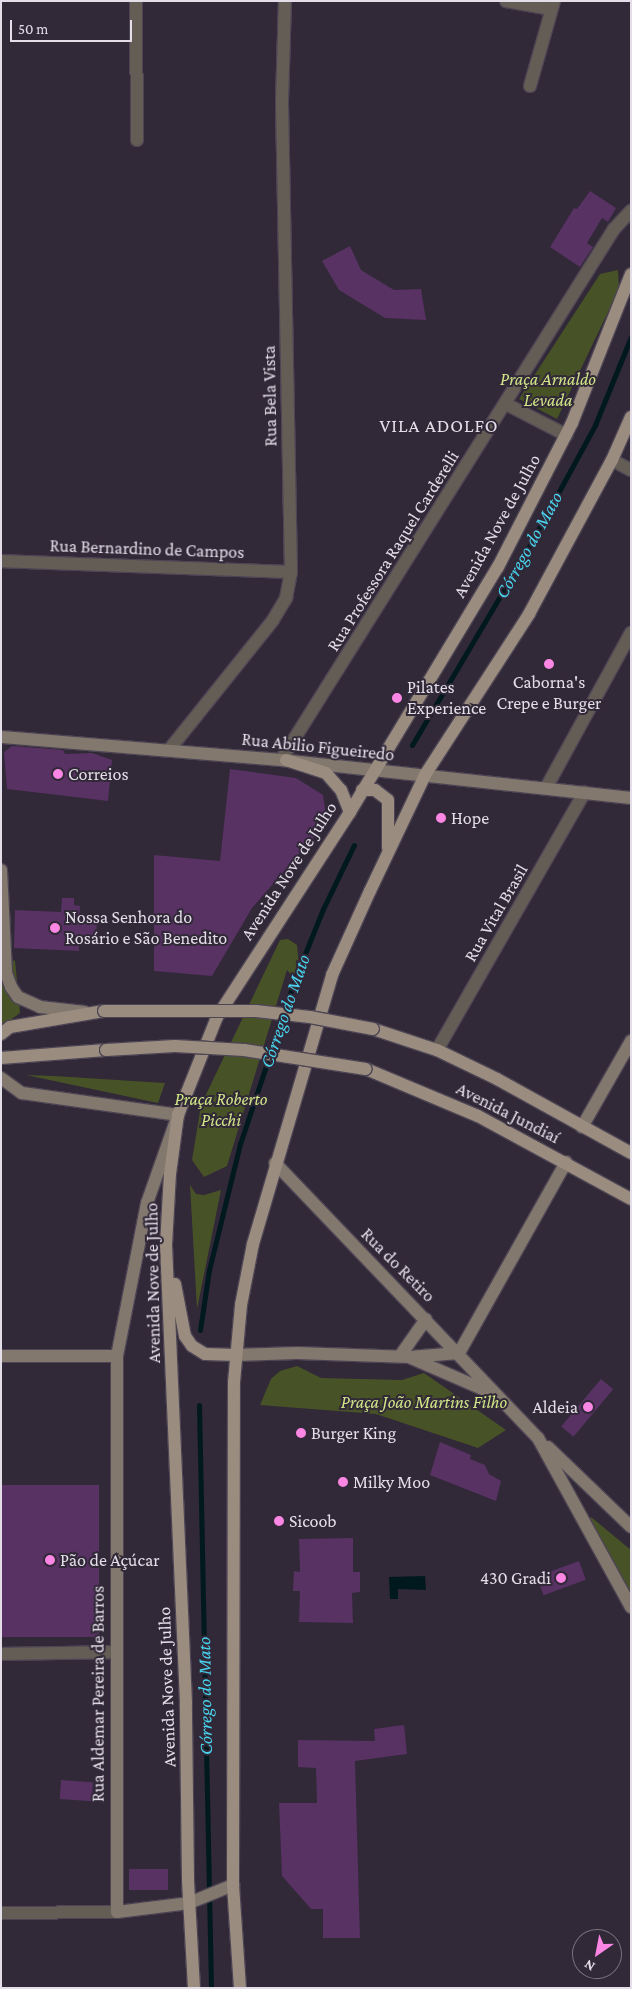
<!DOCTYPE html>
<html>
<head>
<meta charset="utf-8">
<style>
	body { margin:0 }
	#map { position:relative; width:632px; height:1989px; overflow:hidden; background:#312838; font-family:"Crimson Pro",serif }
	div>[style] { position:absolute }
	.green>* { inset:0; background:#485227 }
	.water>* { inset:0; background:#00191e }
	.stream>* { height:5px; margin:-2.5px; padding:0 2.5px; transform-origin:2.5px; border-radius:2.5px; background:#00191e }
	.building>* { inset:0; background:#573263; transform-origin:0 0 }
	.roads { filter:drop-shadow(1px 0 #4d4554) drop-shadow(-1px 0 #4d4554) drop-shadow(0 1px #4d4554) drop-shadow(0 -1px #4d4554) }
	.street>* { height:12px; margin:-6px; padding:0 6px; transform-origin:6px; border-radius:6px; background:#645d56 }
	.secondary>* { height:12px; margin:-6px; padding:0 6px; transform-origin:6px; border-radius:6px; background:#83786d }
	.primary>* { height:12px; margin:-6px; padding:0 6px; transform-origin:6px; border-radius:6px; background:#9a8c7f }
	.bridges { filter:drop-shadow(1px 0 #4d4554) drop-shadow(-1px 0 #4d4554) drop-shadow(0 1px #4d4554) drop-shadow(0 -1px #4d4554) }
	.primary-bridge>* { height:12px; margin:-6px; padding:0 6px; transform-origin:6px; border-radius:6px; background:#9a8c7f }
	.dots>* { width:14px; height:14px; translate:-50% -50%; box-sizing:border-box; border:2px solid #312838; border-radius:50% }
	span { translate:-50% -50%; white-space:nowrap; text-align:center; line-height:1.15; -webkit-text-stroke:4px #312838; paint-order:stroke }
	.park-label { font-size:18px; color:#d0e688; font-style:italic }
	.street-label { font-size:18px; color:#e3dee8 }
	.poi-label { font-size:18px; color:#e3dee8 }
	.left { translate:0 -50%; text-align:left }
	.right { translate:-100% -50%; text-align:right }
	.neighbourhood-label { font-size:19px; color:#e3dee8; letter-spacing:1px }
	.water-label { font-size:19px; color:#49d4ee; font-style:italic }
	.frame { position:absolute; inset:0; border:2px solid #e3dee8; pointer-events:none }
	.north { position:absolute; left:572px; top:1929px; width:50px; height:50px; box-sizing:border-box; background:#312838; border:1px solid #78717e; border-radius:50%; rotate:213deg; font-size:14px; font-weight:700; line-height:20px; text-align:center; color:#e3dee8 }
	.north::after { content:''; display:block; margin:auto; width:18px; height:22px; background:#fc86e4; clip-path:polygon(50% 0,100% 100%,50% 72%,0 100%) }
	.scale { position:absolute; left:10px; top:20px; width:122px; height:22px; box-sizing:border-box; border:2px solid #e3dee8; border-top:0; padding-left:6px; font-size:15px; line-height:18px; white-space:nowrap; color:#e3dee8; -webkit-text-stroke:4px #312838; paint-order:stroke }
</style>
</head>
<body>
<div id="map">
	<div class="green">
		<div style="clip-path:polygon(618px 270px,619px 289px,557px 419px,519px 399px,600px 274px)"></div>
		<div style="clip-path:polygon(288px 939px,297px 945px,301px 985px,287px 970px,227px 1166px,204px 1177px,192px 1160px,201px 1105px,280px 940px)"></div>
		<div style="clip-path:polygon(15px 960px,20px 1013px,1px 1027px,1px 968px)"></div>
		<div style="clip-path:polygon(26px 1075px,54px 1076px,165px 1083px,158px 1103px)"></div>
		<div style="clip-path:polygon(190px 1185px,196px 1194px,204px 1195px,221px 1190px,197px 1309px)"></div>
		<div style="clip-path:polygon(297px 1366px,321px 1378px,402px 1380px,424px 1373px,506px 1430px,478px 1448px,376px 1414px,260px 1405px,271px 1379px,280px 1371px)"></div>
		<div style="clip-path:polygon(591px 1517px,631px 1550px,630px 1591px,588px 1524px)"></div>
	</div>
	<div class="water">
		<div style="clip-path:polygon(425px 1576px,426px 1590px,398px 1589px,398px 1599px,390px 1599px,389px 1577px)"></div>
	</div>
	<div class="stream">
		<div style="left:412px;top:745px;width:214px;rotate:-59.4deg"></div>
		<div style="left:521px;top:561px;width:155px;rotate:-61.4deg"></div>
		<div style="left:595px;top:425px;width:95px;rotate:-67.8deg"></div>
		<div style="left:200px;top:1330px;width:61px;rotate:-81.5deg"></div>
		<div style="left:209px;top:1270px;width:130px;rotate:-76.2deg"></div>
		<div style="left:240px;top:1144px;width:177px;rotate:-71.6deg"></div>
		<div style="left:296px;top:976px;width:72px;rotate:-68.1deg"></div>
		<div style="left:323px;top:909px;width:71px;rotate:-64.2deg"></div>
		<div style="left:199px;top:1405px;width:583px;rotate:88.82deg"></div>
	</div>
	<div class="building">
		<div style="clip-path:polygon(590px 191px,616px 208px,608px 222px,602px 218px,587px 243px,593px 247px,580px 267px,550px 247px,574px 208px,577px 209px)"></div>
		<div style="clip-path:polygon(350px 246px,361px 270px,394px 290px,421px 289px,426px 320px,385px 318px,339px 290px,322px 261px)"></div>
		<div style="clip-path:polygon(12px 746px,63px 750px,65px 754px,92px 753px,112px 760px,108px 801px,7px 789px,4px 752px)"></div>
		<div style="clip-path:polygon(230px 769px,296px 778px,323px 795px,327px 822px,252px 908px,212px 976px,154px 971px,154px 855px,220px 861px)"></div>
		<div style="clip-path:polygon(62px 898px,74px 898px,74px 905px,80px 906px,79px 920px,97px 921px,96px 937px,79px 936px,79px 951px,14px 948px,15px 910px,61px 912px)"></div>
		<div style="left:601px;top:1379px;width:16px;height:62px;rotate:40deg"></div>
		<div style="clip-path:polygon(440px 1442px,471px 1455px,470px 1459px,485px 1465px,489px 1474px,501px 1481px,496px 1501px,430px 1475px)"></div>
		<div style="left:1px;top:1485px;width:98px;height:152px"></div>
		<div style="clip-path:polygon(353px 1538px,353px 1572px,360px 1572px,360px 1592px,352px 1593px,353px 1623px,299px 1622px,300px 1591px,293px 1591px,294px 1571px,300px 1572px,299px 1539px)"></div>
		<div style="left:579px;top:1561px;width:20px;height:45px;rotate:70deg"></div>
		<div style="clip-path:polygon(404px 1725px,407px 1754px,355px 1761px,360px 1938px,323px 1938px,323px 1909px,311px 1909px,282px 1876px,279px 1803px,317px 1803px,316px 1768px,298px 1767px,298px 1740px,375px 1741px,374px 1729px)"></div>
		<div style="left:61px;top:1780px;width:32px;height:19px;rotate:4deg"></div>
		<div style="left:129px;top:1869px;width:39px;height:21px"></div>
	</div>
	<div class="roads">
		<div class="street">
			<div style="left:136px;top:1px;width:139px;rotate:89.6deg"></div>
			<div style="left:506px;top:1px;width:46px;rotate:10.1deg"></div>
			<div style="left:530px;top:86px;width:88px;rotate:-74.2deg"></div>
			<div style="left:506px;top:404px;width:68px;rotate:27.3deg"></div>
			<div style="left:612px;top:460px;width:21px;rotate:28deg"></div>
			<div style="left:1px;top:561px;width:290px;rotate:2.2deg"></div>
			<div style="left:169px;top:750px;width:166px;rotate:-51.3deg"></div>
			<div style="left:273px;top:620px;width:26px;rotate:-59deg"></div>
			<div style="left:286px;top:598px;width:26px;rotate:-79deg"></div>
			<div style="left:291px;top:572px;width:471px;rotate:-91.1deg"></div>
			<div style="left:282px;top:101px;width:100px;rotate:-88.3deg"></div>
			<div style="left:281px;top:760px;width:627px;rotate:-57.91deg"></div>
			<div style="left:614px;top:229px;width:25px;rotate:-47deg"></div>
			<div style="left:546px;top:788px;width:177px;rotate:-61.3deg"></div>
			<div style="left:437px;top:1050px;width:297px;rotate:-60.2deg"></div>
			<div style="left:1px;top:1654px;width:114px;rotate:-1deg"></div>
			<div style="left:1px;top:1913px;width:116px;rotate:-0.5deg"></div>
		</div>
		<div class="secondary">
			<div style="left:1px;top:737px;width:281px;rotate:4.7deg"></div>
			<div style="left:281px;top:760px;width:352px;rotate:6.2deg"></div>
			<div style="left:1px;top:870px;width:103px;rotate:87.2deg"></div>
			<div style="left:6px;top:973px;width:15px;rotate:70deg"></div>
			<div style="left:11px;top:987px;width:12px;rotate:55deg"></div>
			<div style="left:18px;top:997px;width:24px;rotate:24deg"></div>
			<div style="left:40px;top:1007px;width:45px;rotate:6.3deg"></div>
			<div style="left:1px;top:1078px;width:26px;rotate:36deg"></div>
			<div style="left:22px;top:1093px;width:158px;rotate:8deg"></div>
			<div style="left:178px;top:1115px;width:93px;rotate:109.4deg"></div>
			<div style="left:147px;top:1203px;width:156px;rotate:101.1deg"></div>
			<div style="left:117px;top:1356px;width:556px;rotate:90deg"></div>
			<div style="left:117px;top:1912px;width:73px;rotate:-7.1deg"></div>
			<div style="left:189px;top:1903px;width:48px;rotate:-22.2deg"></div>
			<div style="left:582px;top:1127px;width:99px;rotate:-60.3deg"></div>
			<div style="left:275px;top:1163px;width:381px;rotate:46.3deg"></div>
			<div style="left:538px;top:1438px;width:193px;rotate:61.2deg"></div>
			<div style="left:236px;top:1355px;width:61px;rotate:-1.9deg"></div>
			<div style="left:297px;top:1353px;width:113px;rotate:2deg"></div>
			<div style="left:410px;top:1357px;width:49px;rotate:-4.7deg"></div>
			<div style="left:459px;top:1353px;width:219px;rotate:-60.7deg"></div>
			<div style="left:1px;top:1356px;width:116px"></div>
			<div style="left:400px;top:1356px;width:45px;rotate:-54.9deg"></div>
			<div style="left:411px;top:1358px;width:88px;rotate:23.4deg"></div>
			<div style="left:548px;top:1447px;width:115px;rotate:43.9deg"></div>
		</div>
		<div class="primary">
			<div style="left:286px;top:760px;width:42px;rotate:18deg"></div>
			<div style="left:326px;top:773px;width:23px;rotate:49deg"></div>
			<div style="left:341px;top:790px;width:24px;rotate:68deg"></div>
			<div style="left:362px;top:790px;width:13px"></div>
			<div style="left:375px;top:790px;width:16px;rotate:38deg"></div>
			<div style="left:388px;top:800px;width:48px;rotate:90deg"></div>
			<div style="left:373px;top:1029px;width:67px;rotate:18.2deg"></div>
			<div style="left:437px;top:1050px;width:67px;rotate:25.8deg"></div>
			<div style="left:497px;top:1079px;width:153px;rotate:28.9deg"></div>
			<div style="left:1px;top:1034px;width:11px;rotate:-38deg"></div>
			<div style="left:10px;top:1027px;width:95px;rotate:-9.7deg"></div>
			<div style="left:1px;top:1058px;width:105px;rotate:-4.4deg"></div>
			<div style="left:366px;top:1069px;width:121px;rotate:22.8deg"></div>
			<div style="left:478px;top:1116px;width:174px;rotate:28.5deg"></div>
			<div style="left:175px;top:1284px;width:53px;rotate:79.1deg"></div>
			<div style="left:185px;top:1336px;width:12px;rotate:55deg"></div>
			<div style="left:192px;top:1346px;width:15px;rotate:32deg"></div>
			<div style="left:205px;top:1354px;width:31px;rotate:2deg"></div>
			<div style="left:194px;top:1988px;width:109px;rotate:-93.2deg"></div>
			<div style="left:188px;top:1879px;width:176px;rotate:-90.7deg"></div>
			<div style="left:186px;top:1703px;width:458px;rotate:-92.5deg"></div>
			<div style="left:166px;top:1245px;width:71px;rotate:-86.8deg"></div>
			<div style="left:170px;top:1174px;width:60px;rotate:-82.3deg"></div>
			<div style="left:178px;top:1115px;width:105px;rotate:-68.3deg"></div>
			<div style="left:217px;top:1017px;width:244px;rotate:-57deg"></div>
			<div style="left:350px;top:812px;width:286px;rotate:-58.9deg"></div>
			<div style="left:498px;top:567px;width:162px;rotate:-62.8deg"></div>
			<div style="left:572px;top:423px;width:160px;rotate:-68.4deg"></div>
			<div style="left:240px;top:1988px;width:103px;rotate:-93.9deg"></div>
			<div style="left:233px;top:1885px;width:503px;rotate:-89.89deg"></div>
			<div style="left:234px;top:1382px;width:77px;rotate:-84.8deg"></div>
			<div style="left:241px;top:1305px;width:62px;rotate:-78.9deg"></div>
			<div style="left:253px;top:1244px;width:280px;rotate:-73.6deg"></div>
			<div style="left:332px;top:975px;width:92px;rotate:-65.7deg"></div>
			<div style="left:370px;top:891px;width:128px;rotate:-64.6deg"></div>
			<div style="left:425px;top:775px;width:192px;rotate:-57.1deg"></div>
			<div style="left:529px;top:614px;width:175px;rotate:-61.7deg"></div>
			<div style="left:612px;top:460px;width:47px;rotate:-66.2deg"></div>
		</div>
	</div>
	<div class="bridges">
		<div class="primary-bridge">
			<div style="left:104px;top:1011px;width:152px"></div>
			<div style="left:256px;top:1011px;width:54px;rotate:6.3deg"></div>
			<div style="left:310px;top:1017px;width:64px;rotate:10.8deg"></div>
			<div style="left:106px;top:1050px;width:69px;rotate:-3.3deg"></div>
			<div style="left:175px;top:1046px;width:69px;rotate:3.3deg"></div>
			<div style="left:244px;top:1050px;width:123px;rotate:8.9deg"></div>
		</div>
	</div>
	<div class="dots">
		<div style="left:549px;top:664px;background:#fc86e4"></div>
		<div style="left:397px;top:698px;background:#fc86e4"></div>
		<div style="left:58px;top:774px;background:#fc86e4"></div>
		<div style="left:441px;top:818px;background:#fc86e4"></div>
		<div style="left:55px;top:928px;background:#fc86e4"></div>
		<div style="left:588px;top:1407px;background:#fc86e4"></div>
		<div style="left:301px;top:1433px;background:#fc86e4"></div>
		<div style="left:343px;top:1482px;background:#fc86e4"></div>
		<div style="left:279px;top:1521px;background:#fc86e4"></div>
		<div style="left:50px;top:1560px;background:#fc86e4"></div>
		<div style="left:561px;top:1578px;background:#fc86e4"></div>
	</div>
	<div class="park-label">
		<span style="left:548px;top:390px">Praça Arnaldo<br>Levada</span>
		<span style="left:221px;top:1110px">Praça Roberto<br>Picchi</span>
		<span style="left:424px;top:1402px">Praça João Martins Filho</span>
	</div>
	<div class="street-label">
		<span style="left:270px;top:396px;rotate:-91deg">Rua Bela Vista</span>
		<span style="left:497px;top:526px;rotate:-61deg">Avenida Nove de Julho</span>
		<span style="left:147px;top:549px;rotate:2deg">Rua Bernardino de Campos</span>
		<span style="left:393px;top:551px;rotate:-58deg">Rua Professora Raquel Carderelli</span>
		<span style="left:318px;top:747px;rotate:6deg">Rua Abilio Figueiredo</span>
		<span style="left:289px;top:871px;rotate:-57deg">Avenida Nove de Julho</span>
		<span style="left:496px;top:913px;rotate:-60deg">Rua Vital Brasil</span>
		<span style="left:508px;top:1113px;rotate:27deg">Avenida Jundiaí</span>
		<span style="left:398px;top:1265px;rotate:45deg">Rua do Retiro</span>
		<span style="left:153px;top:1283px;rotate:-91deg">Avenida Nove de Julho</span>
		<span style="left:167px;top:1687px;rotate:-92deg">Avenida Nove de Julho</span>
		<span style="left:98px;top:1694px;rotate:-90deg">Rua Aldemar Pereira de Barros</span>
	</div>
	<div class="poi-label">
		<span style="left:549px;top:693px">Caborna's<br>Crepe e Burger</span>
		<span class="left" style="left:407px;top:698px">Pilates<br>Experience</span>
		<span class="left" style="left:68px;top:774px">Correios</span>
		<span class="left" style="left:451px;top:818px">Hope</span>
		<span class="left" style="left:65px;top:928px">Nossa Senhora do<br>Rosário e São Benedito</span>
		<span class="right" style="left:578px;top:1407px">Aldeia</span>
		<span class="left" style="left:311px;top:1433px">Burger King</span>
		<span class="left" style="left:353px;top:1482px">Milky Moo</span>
		<span class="left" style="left:289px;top:1521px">Sicoob</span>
		<span class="left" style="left:60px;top:1560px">Pão de Açúcar</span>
		<span class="right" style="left:551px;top:1578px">430 Gradi</span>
	</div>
	<div class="neighbourhood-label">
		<span style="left:439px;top:426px">VILA ADOLFO</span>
	</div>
	<div class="water-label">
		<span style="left:529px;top:545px;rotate:-61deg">Córrego do Mato</span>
		<span style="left:285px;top:1011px;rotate:-71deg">Córrego do Mato</span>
		<span style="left:205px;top:1696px;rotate:-91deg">Córrego do Mato</span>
	</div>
	<div class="frame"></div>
	<div class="north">N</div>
	<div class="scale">50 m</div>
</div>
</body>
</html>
